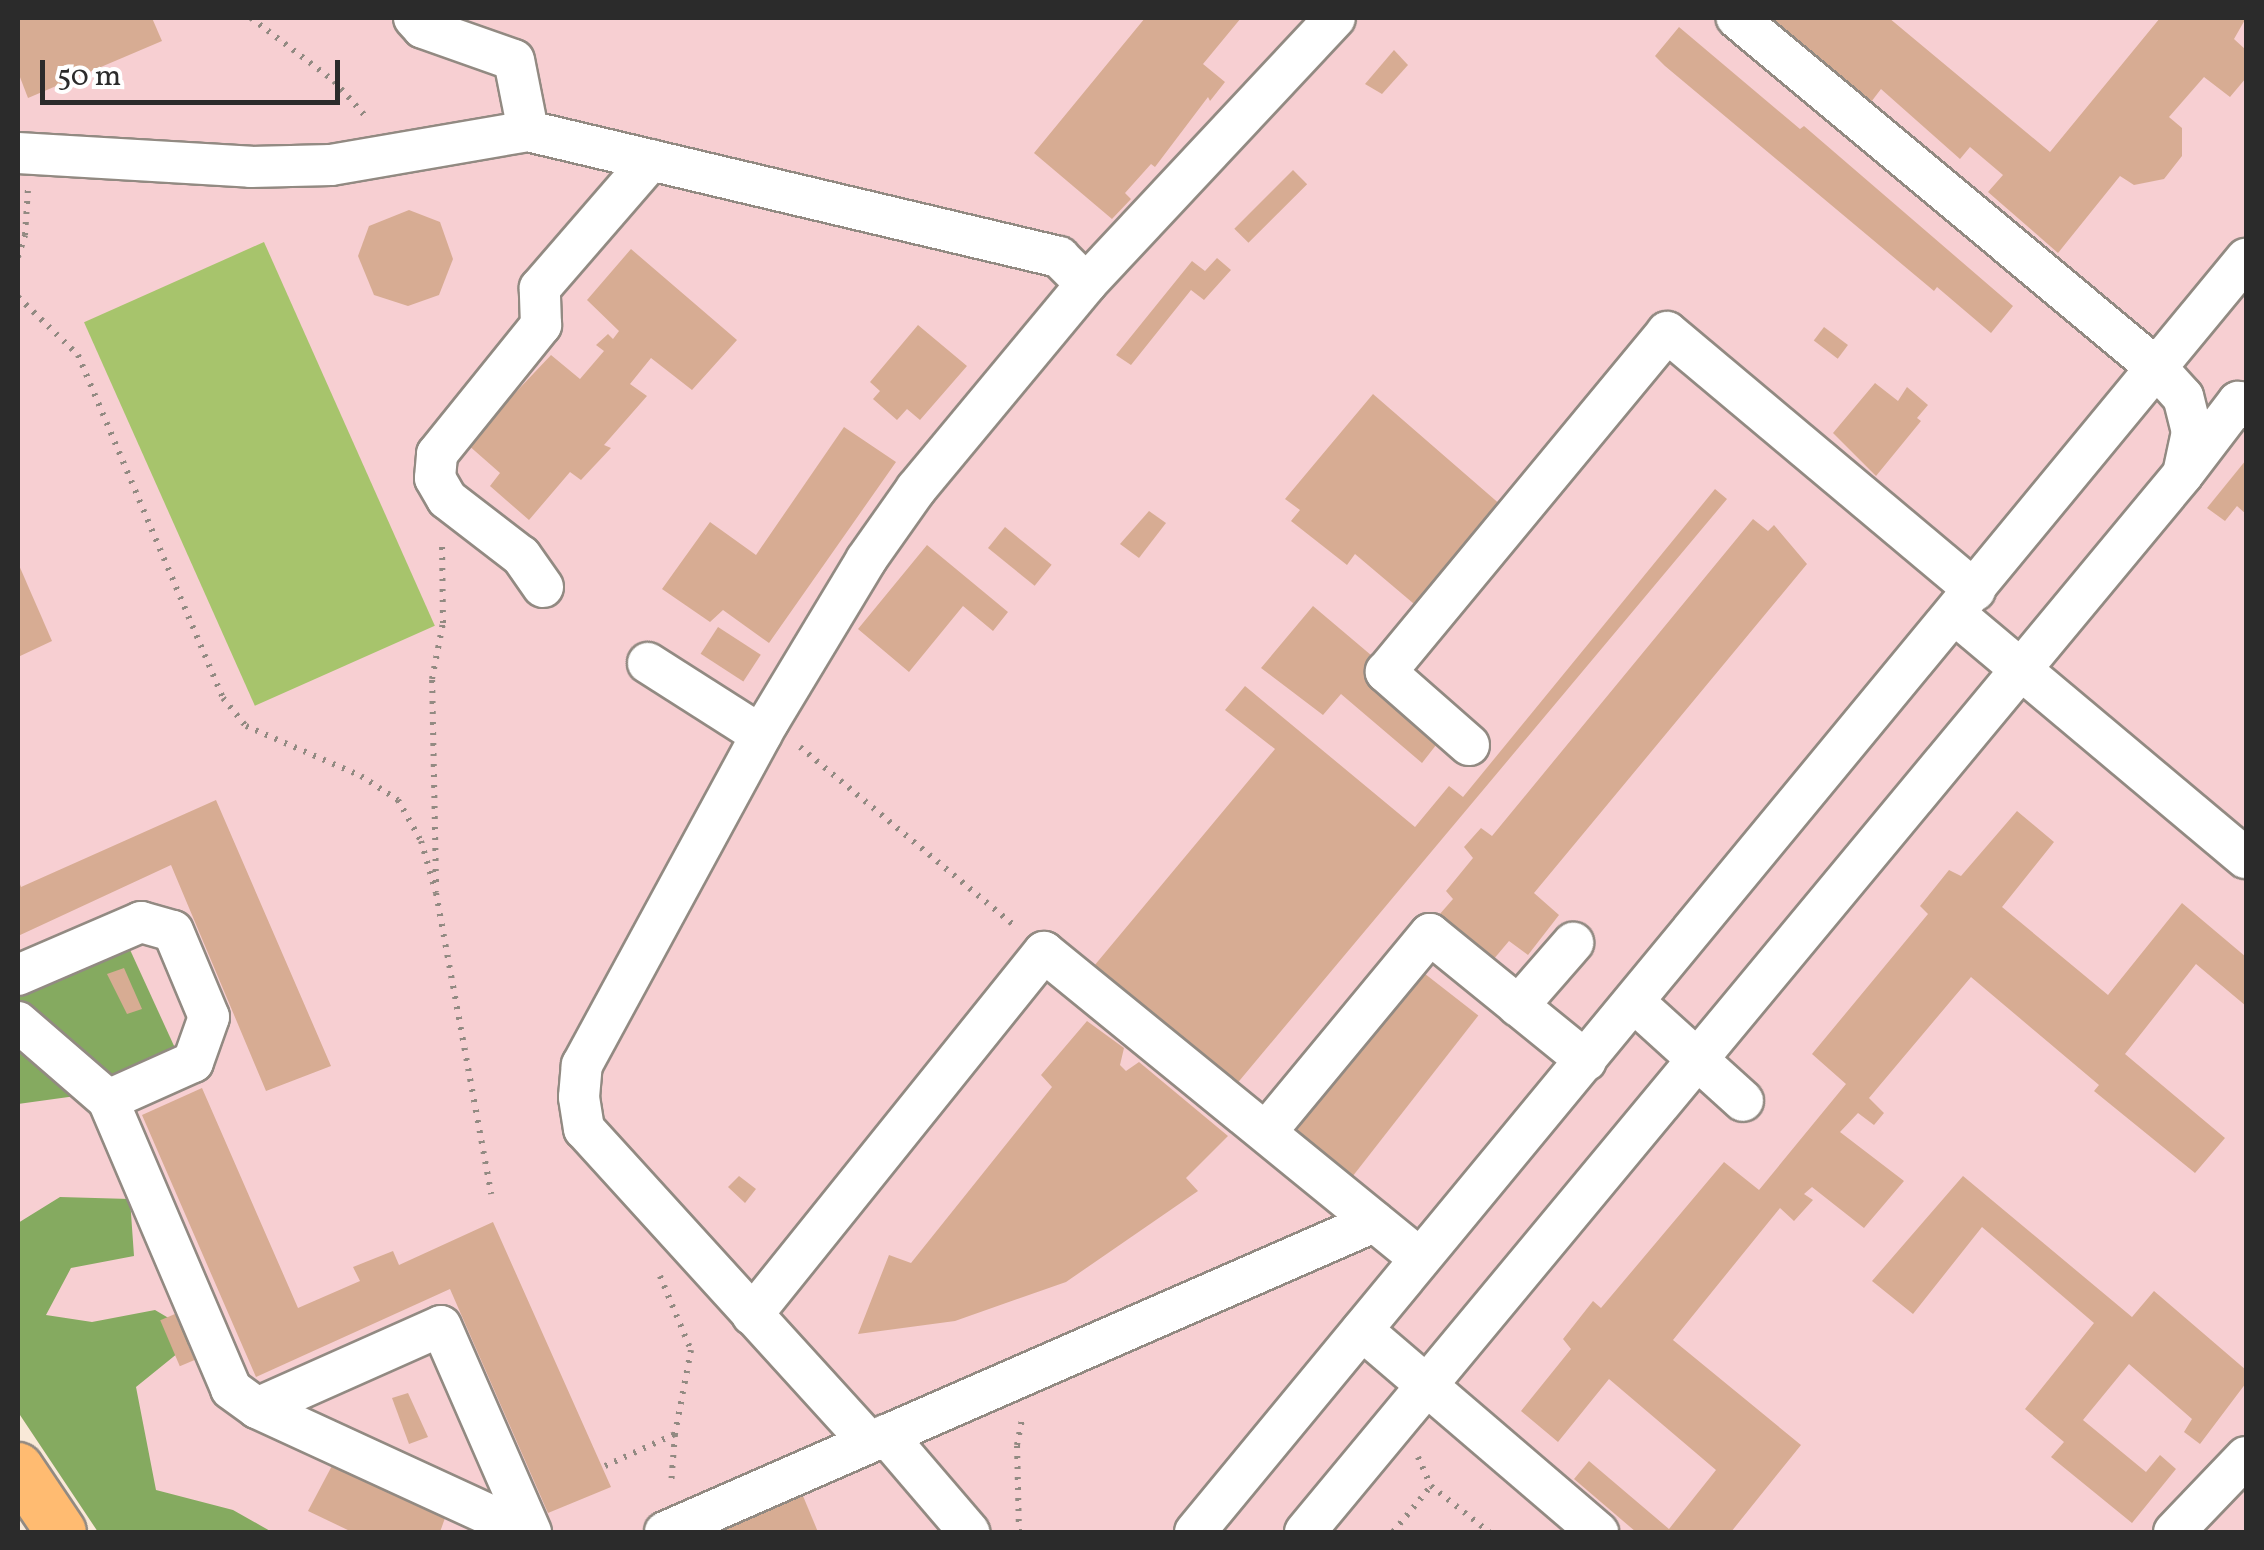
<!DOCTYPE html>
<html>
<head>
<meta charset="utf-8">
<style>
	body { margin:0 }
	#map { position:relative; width:2264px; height:1550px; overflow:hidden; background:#f9e9d8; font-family:Vollkorn,serif }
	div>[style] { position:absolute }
	.built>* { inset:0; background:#f7cfd2 }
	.green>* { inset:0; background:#a7c46c; transform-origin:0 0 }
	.forest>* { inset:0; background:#85aa60 }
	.building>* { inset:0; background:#d7ac93; transform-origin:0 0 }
	.path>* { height:6px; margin-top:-3px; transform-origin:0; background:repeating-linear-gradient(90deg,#928a82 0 2.5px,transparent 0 10.5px) }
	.roads { filter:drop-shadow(2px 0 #928a82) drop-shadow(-2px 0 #928a82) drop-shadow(0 2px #928a82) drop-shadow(0 -2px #928a82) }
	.minor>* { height:40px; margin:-20px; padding:0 20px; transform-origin:20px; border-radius:20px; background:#fff }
	.major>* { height:50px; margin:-25px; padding:0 25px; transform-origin:25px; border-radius:25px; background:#ffbb71 }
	span { translate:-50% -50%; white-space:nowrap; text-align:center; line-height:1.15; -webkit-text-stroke:8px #fff; paint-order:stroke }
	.frame { position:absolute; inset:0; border:20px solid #2b2b2b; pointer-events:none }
	.scale { position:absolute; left:40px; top:60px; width:300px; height:45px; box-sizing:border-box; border:5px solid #2b2b2b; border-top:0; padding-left:12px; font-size:30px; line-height:35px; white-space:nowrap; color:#2b2b2b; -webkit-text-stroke:8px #fff; paint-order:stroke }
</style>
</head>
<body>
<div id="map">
	<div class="built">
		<div style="clip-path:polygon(18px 18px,2246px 18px,2246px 1532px,98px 1532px,18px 1412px)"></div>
	</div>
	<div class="green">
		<div style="left:264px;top:242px;width:420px;height:197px;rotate:66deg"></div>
	</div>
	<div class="forest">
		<div style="clip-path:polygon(126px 941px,175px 1048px,112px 1091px,18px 1104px,18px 990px)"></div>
		<div style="clip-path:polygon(60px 1197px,130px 1199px,134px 1256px,71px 1268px,46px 1315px,92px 1322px,155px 1310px,199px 1336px,136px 1387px,156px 1490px,233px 1510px,272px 1532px,98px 1532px,18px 1412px,18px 1223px)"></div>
	</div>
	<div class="building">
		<div style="clip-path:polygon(18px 18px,152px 18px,162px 41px,28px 98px,18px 72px)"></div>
		<div style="clip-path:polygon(1145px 18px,1241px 18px,1203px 64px,1225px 82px,1210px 101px,1208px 97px,1155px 167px,1151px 164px,1125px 193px,1131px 199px,1112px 219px,1034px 153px)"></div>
		<div style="clip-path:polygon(1765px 18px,1889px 18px,2050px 152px,2160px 18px,2246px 18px,2234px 39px,2246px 50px,2246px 78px,2230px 97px,2204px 77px,2169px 117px,2182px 128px,2182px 156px,2164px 179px,2134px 185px,2120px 176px,2058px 253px,1988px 192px,2003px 175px,1970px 147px,1960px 159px,1881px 89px,1868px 106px)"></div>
		<div style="clip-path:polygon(1679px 27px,1800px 129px,1804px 126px,2013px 306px,1991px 333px,1937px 287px,1934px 291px,1665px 66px,1655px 56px)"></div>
		<div style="clip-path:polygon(1394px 50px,1408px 65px,1382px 94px,1365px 84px)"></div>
		<div style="left:1293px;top:170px;width:20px;height:83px;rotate:45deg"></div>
		<div style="clip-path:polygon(409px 210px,440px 222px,453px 259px,439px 295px,408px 306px,374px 295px,358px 256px,369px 226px)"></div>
		<div style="clip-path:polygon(631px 249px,737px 340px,692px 390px,651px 358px,630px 384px,647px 396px,604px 445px,611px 448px,581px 480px,570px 472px,529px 520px,490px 486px,500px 473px,467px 444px,551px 355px,580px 379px,604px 351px,596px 345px,608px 334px,613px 339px,619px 331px,587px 300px)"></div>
		<div style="clip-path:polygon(1217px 258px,1231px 270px,1204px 300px,1191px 290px,1131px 365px,1116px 355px,1192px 261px,1205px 271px)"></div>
		<div style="clip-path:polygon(918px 325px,967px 366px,920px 420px,907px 409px,897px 420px,873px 399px,880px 391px,870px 382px)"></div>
		<div style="left:1824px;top:327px;width:30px;height:17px;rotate:37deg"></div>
		<div style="clip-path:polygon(1875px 383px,1898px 401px,1907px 387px,1928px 405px,1917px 418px,1921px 421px,1876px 476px,1833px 433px)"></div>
		<div style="clip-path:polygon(1373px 394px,1502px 506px,1420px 609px,1355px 554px,1347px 565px,1291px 521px,1300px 510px,1285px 499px)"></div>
		<div style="clip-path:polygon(844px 427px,896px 462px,769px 643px,723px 610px,710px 622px,662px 589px,710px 522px,756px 555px)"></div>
		<div style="clip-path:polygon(2246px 460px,2246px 514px,2237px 506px,2225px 521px,2207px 508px)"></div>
		<div style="clip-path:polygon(1715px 489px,1727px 499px,1235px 1086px,1094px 966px,1275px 749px,1225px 710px,1245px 686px,1415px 827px,1449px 786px,1463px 797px)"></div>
		<div style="clip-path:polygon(1149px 511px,1166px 523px,1139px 558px,1120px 544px)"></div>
		<div style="clip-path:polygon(1753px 519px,1768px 531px,1774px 525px,1807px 564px,1534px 893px,1559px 915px,1528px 955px,1509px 941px,1493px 960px,1439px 915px,1453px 899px,1446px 891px,1473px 858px,1464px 847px,1481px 828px,1492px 836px)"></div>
		<div style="left:1005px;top:527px;width:60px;height:27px;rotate:39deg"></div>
		<div style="clip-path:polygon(927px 545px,1008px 612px,993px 631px,963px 606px,909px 672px,858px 629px)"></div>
		<div style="clip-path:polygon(18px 563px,52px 641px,18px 657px)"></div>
		<div style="clip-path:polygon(1313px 606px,1378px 661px,1365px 676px,1440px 740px,1422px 763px,1341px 694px,1323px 715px,1261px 668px)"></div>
		<div style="left:718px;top:627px;width:51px;height:32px;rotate:33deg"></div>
		<div style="clip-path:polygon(216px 800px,331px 1066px,266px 1091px,171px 865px,18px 936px,18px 879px,21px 887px)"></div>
		<div style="clip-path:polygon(2017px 811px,2054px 842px,2002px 907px,2108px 995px,2182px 903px,2246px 957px,2246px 1006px,2196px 964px,2125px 1054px,2225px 1138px,2195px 1173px,2094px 1091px,2099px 1085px,1971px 977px,1869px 1098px,1884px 1113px,1874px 1125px,1858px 1113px,1840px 1132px,1904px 1181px,1864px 1228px,1812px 1187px,1804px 1194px,1813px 1200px,1794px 1221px,1780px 1208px,1673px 1340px,1801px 1445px,1731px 1532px,1636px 1532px,1574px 1479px,1589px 1461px,1669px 1529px,1716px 1470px,1609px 1379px,1558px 1442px,1521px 1411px,1571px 1349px,1563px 1339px,1593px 1301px,1601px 1308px,1724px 1162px,1759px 1190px,1846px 1084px,1812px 1054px,1928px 914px,1920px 906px,1949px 870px,1961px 876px)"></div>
		<div style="clip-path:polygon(124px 968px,142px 1009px,127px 1014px,107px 974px)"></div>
		<div style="left:1420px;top:970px;width:74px;height:205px;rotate:38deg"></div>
		<div style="clip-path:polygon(1087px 1021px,1124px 1048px,1120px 1065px,1126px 1071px,1139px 1062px,1228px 1136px,1186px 1178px,1198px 1191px,1066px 1282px,955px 1321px,858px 1334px,889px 1255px,911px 1263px,1052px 1087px,1041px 1075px)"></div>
		<div style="clip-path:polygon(202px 1088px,298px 1308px,360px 1281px,353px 1267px,393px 1251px,399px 1265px,493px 1222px,611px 1487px,548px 1513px,450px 1289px,256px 1377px,142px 1115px)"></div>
		<div style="clip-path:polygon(739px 1176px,756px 1189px,745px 1203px,728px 1187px)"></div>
		<div style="clip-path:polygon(1963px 1176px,2132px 1317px,2154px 1291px,2246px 1370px,2246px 1383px,2200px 1444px,2184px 1432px,2192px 1419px,2129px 1364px,2083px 1420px,2146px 1472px,2160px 1455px,2176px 1469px,2132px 1523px,2051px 1457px,2064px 1442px,2025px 1409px,2094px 1323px,1982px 1227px,1913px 1314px,1872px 1281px)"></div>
		<div style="left:175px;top:1314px;width:50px;height:16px;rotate:67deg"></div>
		<div style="clip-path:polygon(408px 1393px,428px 1437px,409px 1444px,392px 1398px)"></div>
		<div style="clip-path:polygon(334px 1462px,445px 1518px,440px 1532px,352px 1532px,308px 1511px)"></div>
		<div style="clip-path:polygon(803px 1496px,818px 1532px,726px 1532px,724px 1528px)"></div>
	</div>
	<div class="path">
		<div style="left:251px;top:18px;width:104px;rotate:37.2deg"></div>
		<div style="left:334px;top:81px;width:50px;rotate:48.3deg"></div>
		<div style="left:18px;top:257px;width:23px;rotate:-72deg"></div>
		<div style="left:25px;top:235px;width:46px;rotate:-86.3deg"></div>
		<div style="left:18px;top:297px;width:83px;rotate:44deg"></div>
		<div style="left:78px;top:355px;width:372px;rotate:67.1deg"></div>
		<div style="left:223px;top:698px;width:36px;rotate:51deg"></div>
		<div style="left:246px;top:726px;width:125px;rotate:23.5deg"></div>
		<div style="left:361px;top:776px;width:44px;rotate:33deg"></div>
		<div style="left:398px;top:800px;width:47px;rotate:60.7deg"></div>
		<div style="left:421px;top:841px;width:54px;rotate:73.9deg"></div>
		<div style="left:436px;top:893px;width:306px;rotate:79.6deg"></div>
		<div style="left:800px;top:747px;width:283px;rotate:39.8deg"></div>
		<div style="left:436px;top:882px;width:203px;rotate:-91.1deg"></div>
		<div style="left:432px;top:679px;width:57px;rotate:-78.9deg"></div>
		<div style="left:443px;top:623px;width:78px;rotate:-90.7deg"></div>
		<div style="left:660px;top:1276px;width:80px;rotate:67.3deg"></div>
		<div style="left:691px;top:1350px;width:86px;rotate:100.8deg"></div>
		<div style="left:675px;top:1434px;width:51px;rotate:94.5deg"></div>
		<div style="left:1418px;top:1457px;width:32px;rotate:66deg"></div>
		<div style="left:1431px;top:1486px;width:74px;rotate:38.4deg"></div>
		<div style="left:605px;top:1466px;width:77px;rotate:-24.6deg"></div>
		<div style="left:1019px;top:1532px;width:87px;rotate:-91.3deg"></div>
		<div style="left:1017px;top:1445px;width:25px;rotate:-79deg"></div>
		<div style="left:1393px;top:1532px;width:60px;rotate:-50.4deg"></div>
	</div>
	<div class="roads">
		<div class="minor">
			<div style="left:414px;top:18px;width:13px;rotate:48deg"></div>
			<div style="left:423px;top:28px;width:96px;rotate:19.4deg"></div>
			<div style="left:514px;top:60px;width:72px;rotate:78.8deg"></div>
			<div style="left:18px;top:153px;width:233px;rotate:3.4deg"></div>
			<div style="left:251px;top:167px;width:80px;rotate:-1.4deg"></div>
			<div style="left:331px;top:165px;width:200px;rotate:-9.8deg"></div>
			<div style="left:528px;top:131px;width:546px;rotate:13.35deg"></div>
			<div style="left:1059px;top:257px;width:38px;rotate:45deg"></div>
			<div style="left:2186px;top:470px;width:86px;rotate:-52.6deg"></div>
			<div style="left:2238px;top:402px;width:10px;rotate:37deg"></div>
			<div style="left:543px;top:587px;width:38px;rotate:-125deg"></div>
			<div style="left:521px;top:556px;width:93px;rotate:-142.4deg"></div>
			<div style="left:447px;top:499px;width:24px;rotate:-120deg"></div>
			<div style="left:435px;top:478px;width:24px;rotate:-85deg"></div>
			<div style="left:437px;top:454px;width:166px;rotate:-51.1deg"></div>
			<div style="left:541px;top:325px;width:37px;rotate:-92deg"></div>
			<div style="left:540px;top:288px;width:169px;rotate:-49.1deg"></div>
			<div style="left:1956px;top:615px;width:378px;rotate:40deg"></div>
			<div style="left:648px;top:663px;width:134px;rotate:32.5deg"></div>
			<div style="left:1469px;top:745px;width:111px;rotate:-138.7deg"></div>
			<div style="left:1386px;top:672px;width:441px;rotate:-50.4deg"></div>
			<div style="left:1667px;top:332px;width:402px;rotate:40deg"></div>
			<div style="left:18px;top:975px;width:134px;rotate:-23.3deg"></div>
			<div style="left:141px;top:922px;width:33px;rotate:16deg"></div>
			<div style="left:173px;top:931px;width:93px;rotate:67.3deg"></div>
			<div style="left:209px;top:1017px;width:48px;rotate:109.6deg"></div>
			<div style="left:193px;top:1062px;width:93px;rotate:155.9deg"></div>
			<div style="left:1634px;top:1002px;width:147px;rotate:42.2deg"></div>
			<div style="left:1518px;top:1006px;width:84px;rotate:-48.9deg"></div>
			<div style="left:18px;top:1022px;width:119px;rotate:40.9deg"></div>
			<div style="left:108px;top:1100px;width:314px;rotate:66.9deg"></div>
			<div style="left:231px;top:1389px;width:32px;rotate:36deg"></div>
			<div style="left:257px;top:1408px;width:297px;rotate:24.7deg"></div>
			<div style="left:1266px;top:1132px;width:257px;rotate:-50.4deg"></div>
			<div style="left:1430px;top:934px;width:201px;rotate:39.1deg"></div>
			<div style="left:752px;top:1315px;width:466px;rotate:-51.2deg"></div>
			<div style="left:1044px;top:952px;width:485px;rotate:39.2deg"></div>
			<div style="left:1362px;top:1330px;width:311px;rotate:40.6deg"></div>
			<div style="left:257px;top:1408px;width:201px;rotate:-24deg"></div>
			<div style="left:441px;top:1326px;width:225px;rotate:66.4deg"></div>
			<div style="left:886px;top:1435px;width:128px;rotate:49.4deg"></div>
			<div style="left:869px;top:1442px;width:423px;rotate:-132.3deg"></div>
			<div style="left:584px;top:1129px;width:32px;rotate:-99deg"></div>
			<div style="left:579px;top:1097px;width:32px;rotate:-85deg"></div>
			<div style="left:582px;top:1065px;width:392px;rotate:-61.5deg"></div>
			<div style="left:769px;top:721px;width:188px;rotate:-58.9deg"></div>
			<div style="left:866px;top:560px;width:87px;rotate:-54.8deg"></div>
			<div style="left:916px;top:489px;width:266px;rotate:-50.3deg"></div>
			<div style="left:1086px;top:284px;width:364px;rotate:-46.9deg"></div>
			<div style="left:665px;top:1532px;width:774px;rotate:-23.62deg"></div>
			<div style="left:1195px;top:1532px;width:1651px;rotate:-50.46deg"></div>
			<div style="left:1305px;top:1532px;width:1375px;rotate:-50.31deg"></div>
			<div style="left:2183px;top:474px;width:43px;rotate:-77.9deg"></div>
			<div style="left:2192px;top:432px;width:36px;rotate:-104deg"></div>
			<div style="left:2183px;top:397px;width:36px;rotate:-132deg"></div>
			<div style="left:2159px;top:370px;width:550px;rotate:-140.17deg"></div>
			<div style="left:2174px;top:1532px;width:104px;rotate:-46.2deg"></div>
		</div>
		<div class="major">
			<div style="left:18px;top:1468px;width:77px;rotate:56.1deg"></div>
		</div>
	</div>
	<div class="frame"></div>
	<div class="scale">50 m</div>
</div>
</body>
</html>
